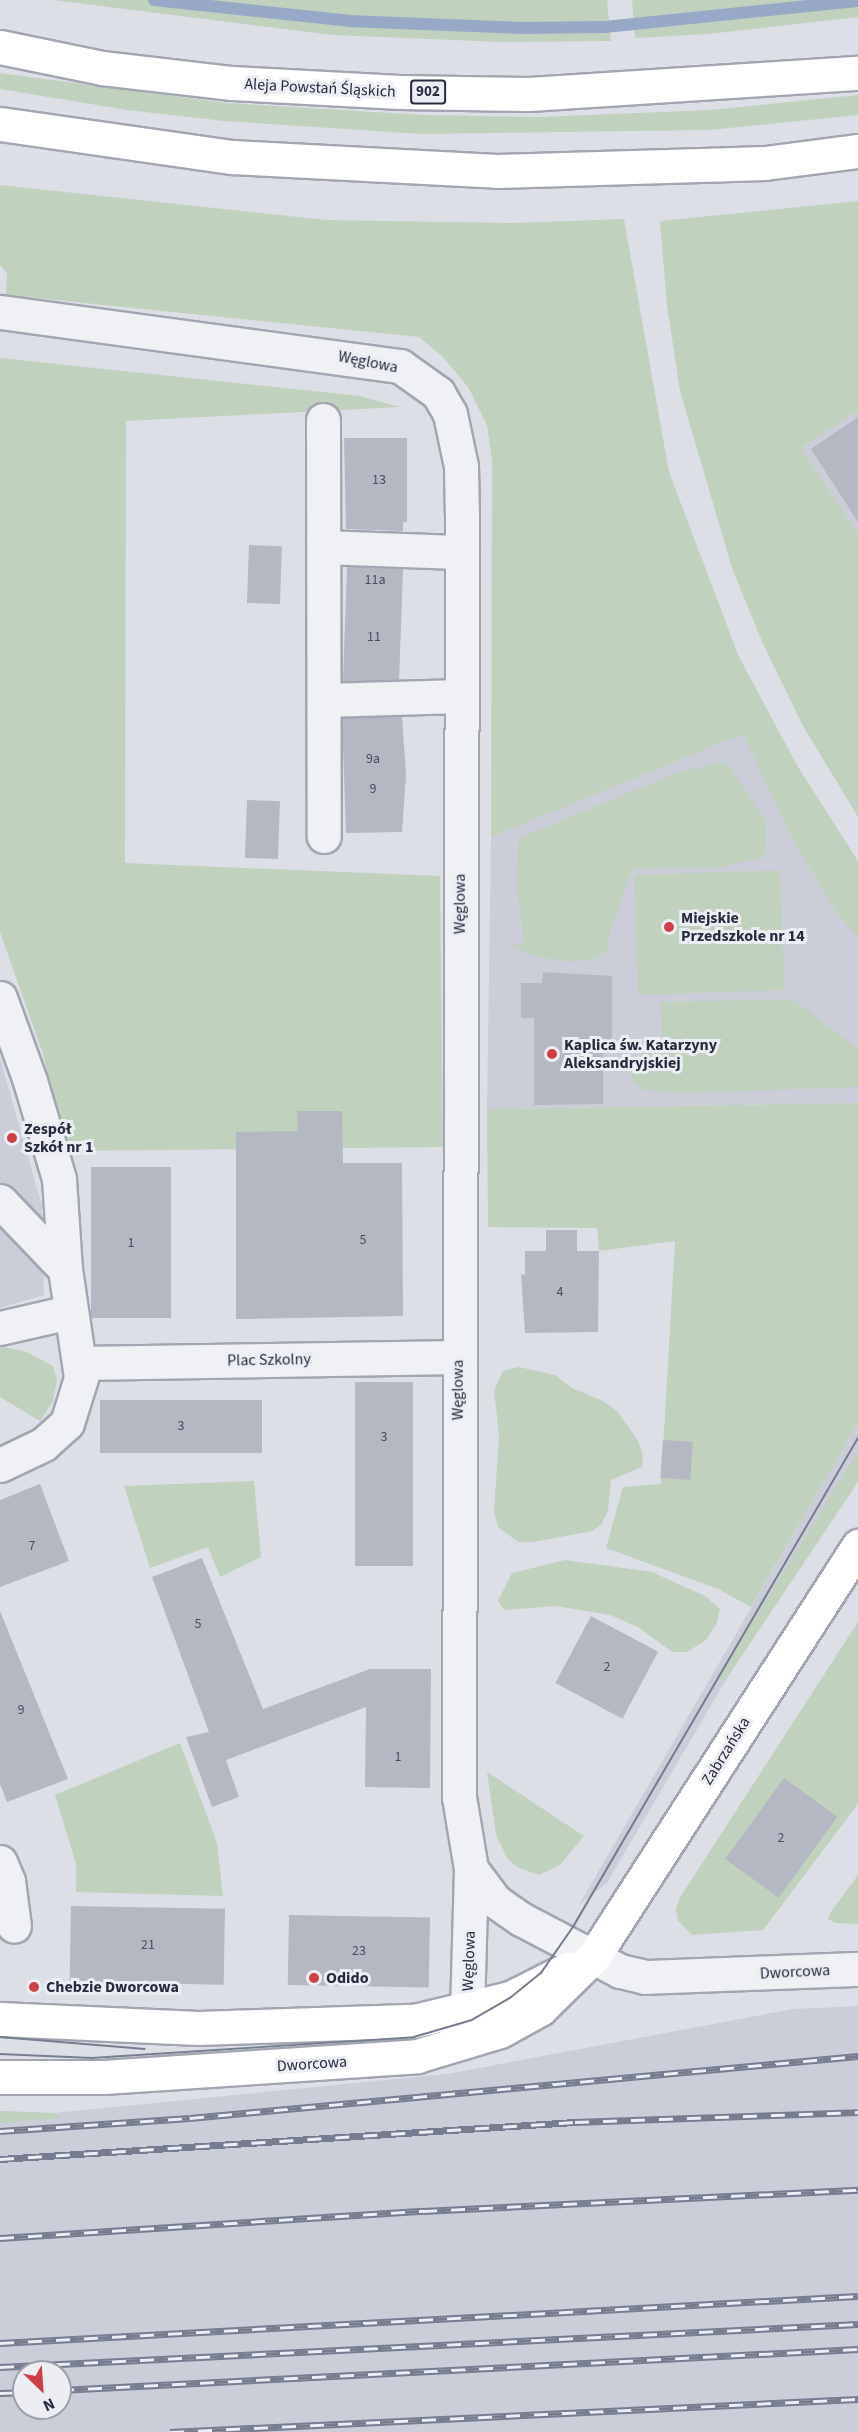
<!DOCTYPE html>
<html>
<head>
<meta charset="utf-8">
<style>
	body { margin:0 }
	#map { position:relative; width:858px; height:2432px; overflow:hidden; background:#dddfe7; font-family:"Source Sans 3",sans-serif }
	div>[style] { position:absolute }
	.built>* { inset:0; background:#cbced9 }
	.green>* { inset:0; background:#c0d1be; transform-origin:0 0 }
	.stream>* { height:12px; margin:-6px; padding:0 6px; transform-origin:6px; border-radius:6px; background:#97a9c7 }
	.building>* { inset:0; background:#b4b8c3; transform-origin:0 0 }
	.roads { filter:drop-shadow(2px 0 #a2a6b1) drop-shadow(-2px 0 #a2a6b1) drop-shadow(0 2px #a2a6b1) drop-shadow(0 -2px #a2a6b1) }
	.minor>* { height:33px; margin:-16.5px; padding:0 16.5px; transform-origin:16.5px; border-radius:16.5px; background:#eff1f5 }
	.major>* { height:33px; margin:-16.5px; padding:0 16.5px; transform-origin:16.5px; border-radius:16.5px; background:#fff }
	.tram>* { height:1.5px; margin:-0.75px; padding:0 0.75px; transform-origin:0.75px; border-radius:0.75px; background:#767d90 }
	.rail>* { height:7px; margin-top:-3.5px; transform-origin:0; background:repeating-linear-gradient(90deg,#eceef4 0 14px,#767d90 0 28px); box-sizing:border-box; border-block:2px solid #767d90 }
	.dots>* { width:16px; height:16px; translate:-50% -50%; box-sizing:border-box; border:3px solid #eceef4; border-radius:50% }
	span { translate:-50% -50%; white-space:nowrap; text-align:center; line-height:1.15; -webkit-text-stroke:6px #eceef4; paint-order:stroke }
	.number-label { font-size:14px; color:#4a4f5e }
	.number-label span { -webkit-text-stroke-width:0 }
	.shield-label span { padding:2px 4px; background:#eceef4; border:2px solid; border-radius:4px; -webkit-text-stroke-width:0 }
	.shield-label { font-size:15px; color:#262c3d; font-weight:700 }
	.street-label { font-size:16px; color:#262c3d }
	.poi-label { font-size:16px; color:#262c3d; font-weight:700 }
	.left { translate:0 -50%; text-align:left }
	.north { position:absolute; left:12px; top:2360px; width:60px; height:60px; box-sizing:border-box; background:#eceef4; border:2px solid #9da0ab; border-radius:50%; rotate:155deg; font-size:16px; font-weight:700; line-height:24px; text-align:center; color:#262c3d }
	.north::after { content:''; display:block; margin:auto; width:21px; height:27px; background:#ce4046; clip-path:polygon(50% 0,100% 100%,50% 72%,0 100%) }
</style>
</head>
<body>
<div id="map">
	<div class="built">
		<div style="clip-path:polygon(858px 411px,858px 533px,801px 448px)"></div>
		<div style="clip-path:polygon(743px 733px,792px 839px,838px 915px,858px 939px,858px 1103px,487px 1109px,491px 837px)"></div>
		<div style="clip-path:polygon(0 1058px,42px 1206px,44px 1295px,0 1308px)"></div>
		<div style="clip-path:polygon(858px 1423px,858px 1454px,607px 1883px,579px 1905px)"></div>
		<div style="clip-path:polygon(evenodd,858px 2006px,858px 2432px,0 2432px,0 2111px,53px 2113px,447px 2074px,793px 2009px,858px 2006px,24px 2372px,60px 2372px,60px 2408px,24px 2408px,24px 2372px)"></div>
	</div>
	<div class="green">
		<div style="clip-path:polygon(53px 0,607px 0,611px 41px,502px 42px,333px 35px)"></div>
		<div style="clip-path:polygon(632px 0,858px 0,858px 17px,708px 34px,635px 38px)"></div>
		<div style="clip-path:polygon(0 73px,226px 103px,425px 115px,540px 117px,711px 110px,858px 95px,858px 115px,709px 130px,421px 134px,224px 121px,127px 110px,0 89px)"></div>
		<div style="clip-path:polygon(0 185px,326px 220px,513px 223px,624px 219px,669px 472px,739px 657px,798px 767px,858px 861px,858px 939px,838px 915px,792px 839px,743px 734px,491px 837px,492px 461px,487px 425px,468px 387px,443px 357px,419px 337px,6px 295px,7px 273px,0 265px)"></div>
		<div style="clip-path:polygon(858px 201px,858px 411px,801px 448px,858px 533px,858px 817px,803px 726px,763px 644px,732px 568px,680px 391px,667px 306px,660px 221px)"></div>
		<div style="clip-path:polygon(0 358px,360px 396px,400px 407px,126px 421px,125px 863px,440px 876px,443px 1147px,67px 1151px,43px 1054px,0 932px)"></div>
		<div style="clip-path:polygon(726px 762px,766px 821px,765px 857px,721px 867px,632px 869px,611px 928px,607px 951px,595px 958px,576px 962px,542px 958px,512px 946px,524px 943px,516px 881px,519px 838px,679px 772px)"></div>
		<div style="left:780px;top:870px;width:120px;height:146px;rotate:88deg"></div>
		<div style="clip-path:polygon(793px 999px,858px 1049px,858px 1087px,685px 1093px,644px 1090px,634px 1083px,629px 1072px,632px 1059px,662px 1044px,661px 1002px)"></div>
		<div style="clip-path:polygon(858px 1103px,858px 1423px,751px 1607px,718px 1589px,606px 1548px,623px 1487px,661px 1484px,675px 1241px,599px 1251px,597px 1228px,488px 1227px,487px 1109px)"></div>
		<div style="clip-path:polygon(0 1346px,27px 1352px,53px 1366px,57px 1380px,53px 1401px,40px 1421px,0 1397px)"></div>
		<div style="clip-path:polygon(519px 1367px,555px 1375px,572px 1388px,603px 1401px,617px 1411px,637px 1439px,643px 1455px,642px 1467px,611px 1480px,608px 1511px,601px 1525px,592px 1531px,534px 1542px,518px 1542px,498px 1527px,494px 1512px,499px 1435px,494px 1391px,503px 1371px)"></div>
		<div style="clip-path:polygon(858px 1452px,858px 1482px,725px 1681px,718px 1677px)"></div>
		<div style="clip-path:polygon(254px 1481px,261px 1557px,220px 1577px,208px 1547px,150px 1568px,124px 1486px)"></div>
		<div style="clip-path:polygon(565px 1560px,652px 1572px,705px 1596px,720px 1609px,717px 1623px,706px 1640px,687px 1652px,672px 1652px,638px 1627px,610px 1615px,556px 1606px,504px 1610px,498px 1601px,512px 1573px)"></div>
		<div style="clip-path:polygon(858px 1622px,858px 1804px,763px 1930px,692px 1935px,678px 1921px,676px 1909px,679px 1899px)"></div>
		<div style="clip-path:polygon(180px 1743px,217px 1843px,223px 1896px,76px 1892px,76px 1864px,55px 1795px)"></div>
		<div style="clip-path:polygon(487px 1772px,584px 1836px,560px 1865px,539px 1875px,517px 1867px,507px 1858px,496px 1835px)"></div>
		<div style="clip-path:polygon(858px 1875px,858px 1924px,835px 1923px,828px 1919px,831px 1912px)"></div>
		<div style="clip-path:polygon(0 2111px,53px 2113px,60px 2118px,0 2123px)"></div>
	</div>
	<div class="stream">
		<div style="left:154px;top:0;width:196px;rotate:6.1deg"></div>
		<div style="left:349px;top:21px;width:173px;rotate:2.3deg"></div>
		<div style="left:522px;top:28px;width:83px;rotate:-0.7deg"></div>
		<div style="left:605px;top:27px;width:254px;rotate:-5.9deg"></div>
	</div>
	<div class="building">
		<div style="clip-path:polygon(858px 417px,858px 522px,811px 449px)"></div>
		<div style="clip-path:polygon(344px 438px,407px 438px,407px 522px,403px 522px,403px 531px,346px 529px)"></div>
		<div style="left:249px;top:545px;width:33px;height:58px;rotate:2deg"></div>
		<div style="left:347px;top:567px;width:56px;height:114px;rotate:2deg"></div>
		<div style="clip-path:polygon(402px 716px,406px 775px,402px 832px,346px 833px,342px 718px)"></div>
		<div style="left:247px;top:800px;width:33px;height:58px;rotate:2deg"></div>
		<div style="clip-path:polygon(543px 972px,612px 976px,612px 1043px,603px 1043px,603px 1104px,534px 1105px,534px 1018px,521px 1018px,521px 983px,542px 983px)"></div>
		<div style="clip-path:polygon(297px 1111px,342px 1111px,343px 1163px,402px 1163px,403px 1316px,236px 1319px,236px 1132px,298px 1131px)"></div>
		<div style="left:91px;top:1167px;width:80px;height:151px"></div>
		<div style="clip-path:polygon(546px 1230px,577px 1230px,577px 1251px,599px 1251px,598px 1332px,525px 1333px,521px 1274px,525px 1275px,525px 1251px,546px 1251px)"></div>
		<div style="left:355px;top:1382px;width:58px;height:184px"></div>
		<div style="left:100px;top:1400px;width:162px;height:53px"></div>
		<div style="left:663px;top:1440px;width:30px;height:38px;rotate:4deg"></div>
		<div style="clip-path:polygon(40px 1484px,69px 1561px,0 1587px,0 1500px)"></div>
		<div style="clip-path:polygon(202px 1558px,263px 1709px,370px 1669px,431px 1669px,430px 1788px,365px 1787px,366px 1707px,226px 1760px,239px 1797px,212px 1807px,186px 1737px,209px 1732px,152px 1577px)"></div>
		<div style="clip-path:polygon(0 1611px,68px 1779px,7px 1802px,0 1784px)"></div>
		<div style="left:591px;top:1616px;width:76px;height:76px;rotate:28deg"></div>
		<div style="left:784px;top:1778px;width:66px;height:100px;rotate:36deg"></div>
		<div style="left:71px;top:1906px;width:154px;height:76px;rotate:1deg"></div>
		<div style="left:289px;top:1915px;width:141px;height:70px;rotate:1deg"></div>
	</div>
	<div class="roads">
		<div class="minor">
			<div style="left:0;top:312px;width:404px;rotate:7.7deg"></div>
			<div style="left:400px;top:366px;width:47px;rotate:35.4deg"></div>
			<div style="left:438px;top:393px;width:24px;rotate:60deg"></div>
			<div style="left:450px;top:414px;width:53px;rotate:78.1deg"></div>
			<div style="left:461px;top:466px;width:51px;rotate:88.9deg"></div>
			<div style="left:462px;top:517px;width:1280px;rotate:90.13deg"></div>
			<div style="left:459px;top:1797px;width:73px;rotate:80.5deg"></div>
			<div style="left:471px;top:1869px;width:141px;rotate:91.6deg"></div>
			<div style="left:467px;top:2010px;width:24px;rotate:52deg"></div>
			<div style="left:323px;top:420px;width:416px;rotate:89.9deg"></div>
			<div style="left:324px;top:547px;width:138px;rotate:2.1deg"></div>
			<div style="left:324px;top:700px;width:137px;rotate:-1.7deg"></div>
			<div style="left:0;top:998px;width:88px;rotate:70.1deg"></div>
			<div style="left:30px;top:1081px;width:102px;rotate:73.5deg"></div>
			<div style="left:59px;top:1179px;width:90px;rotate:86.2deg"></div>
			<div style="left:65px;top:1269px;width:110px;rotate:81.6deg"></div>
			<div style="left:81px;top:1378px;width:47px;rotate:107.3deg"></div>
			<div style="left:67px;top:1423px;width:31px;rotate:138deg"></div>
			<div style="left:44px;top:1444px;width:49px;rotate:154.5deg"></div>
			<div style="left:0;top:1201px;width:94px;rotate:46.3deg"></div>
			<div style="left:0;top:1328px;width:72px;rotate:-12.9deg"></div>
			<div style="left:80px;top:1363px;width:378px;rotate:-0.9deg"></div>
			<div style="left:0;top:1862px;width:21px;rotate:67deg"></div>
			<div style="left:8px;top:1881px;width:45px;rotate:82.4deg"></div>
			<div style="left:471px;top:1869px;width:40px;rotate:53deg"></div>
			<div style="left:495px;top:1901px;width:32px;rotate:35deg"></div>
			<div style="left:521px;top:1919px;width:112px;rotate:27.7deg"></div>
			<div style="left:620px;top:1971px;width:26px;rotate:13deg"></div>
			<div style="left:645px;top:1977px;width:213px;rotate:-2.2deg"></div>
		</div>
		<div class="major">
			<div style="left:0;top:47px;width:104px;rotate:11.6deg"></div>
			<div style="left:102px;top:68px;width:131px;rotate:6.6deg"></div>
			<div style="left:232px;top:83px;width:168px;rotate:3.1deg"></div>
			<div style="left:400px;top:92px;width:129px;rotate:0.9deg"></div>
			<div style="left:529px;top:94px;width:330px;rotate:-3.7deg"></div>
			<div style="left:0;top:124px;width:234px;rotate:8.1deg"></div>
			<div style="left:232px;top:157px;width:265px;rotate:3deg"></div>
			<div style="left:497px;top:171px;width:268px;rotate:-1.7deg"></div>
			<div style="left:765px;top:163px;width:94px;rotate:-7.4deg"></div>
			<div style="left:0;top:2019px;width:198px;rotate:2.6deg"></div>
			<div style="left:198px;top:2028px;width:216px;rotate:-1.9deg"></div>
			<div style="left:414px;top:2021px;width:99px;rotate:-13.5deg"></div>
			<div style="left:510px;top:1998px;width:65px;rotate:-26.6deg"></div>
			<div style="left:0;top:2077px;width:104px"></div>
			<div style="left:104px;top:2077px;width:314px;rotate:-3.8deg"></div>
			<div style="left:417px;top:2056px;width:87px;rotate:-16.8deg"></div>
			<div style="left:500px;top:2031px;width:46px;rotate:-28.8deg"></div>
			<div style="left:540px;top:2009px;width:76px;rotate:-44.5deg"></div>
			<div style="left:594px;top:1956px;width:488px;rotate:-57.2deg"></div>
		</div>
	</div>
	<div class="tram">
		<div style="left:0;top:2037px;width:145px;rotate:4.7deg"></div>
		<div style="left:0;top:2054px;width:92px;rotate:2.5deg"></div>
		<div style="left:92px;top:2058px;width:323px;rotate:-3.7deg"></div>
		<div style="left:414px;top:2037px;width:60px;rotate:-16.3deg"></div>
		<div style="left:472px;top:2020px;width:44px;rotate:-30.1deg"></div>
		<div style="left:510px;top:1998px;width:40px;rotate:-39deg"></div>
		<div style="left:541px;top:1973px;width:56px;rotate:-55.2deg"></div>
		<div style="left:573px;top:1927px;width:566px;rotate:-59.77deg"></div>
	</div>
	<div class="rail">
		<div style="left:0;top:2131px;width:190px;rotate:-3.9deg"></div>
		<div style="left:190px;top:2118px;width:671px;rotate:-5.3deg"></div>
		<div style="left:0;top:2159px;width:576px;rotate:-3.68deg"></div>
		<div style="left:575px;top:2122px;width:283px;rotate:-2deg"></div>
		<div style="left:0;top:2238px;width:424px;rotate:-3.7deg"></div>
		<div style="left:423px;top:2211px;width:436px;rotate:-2.8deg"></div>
		<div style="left:0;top:2343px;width:859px;rotate:-3.14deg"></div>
		<div style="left:0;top:2367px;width:859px;rotate:-2.87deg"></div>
		<div style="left:60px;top:2390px;width:799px;rotate:-2.94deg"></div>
		<div style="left:0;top:2393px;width:24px;rotate:-2deg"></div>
		<div style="left:170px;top:2432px;width:689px;rotate:-2.75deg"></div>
	</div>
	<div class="dots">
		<div style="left:669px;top:927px;background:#ce4046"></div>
		<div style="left:552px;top:1054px;background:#ce4046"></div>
		<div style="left:12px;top:1138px;background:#ce4046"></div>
		<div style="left:314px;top:1978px;background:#ce4046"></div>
		<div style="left:34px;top:1987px;background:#ce4046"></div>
	</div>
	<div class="number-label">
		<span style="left:379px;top:480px">13</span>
		<span style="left:375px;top:580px">11a</span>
		<span style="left:374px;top:637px">11</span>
		<span style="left:373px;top:759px">9a</span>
		<span style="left:373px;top:789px">9</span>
		<span style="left:363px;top:1240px">5</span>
		<span style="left:131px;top:1243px">1</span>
		<span style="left:560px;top:1292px">4</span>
		<span style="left:181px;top:1426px">3</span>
		<span style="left:384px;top:1437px">3</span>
		<span style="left:32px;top:1546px">7</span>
		<span style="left:198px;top:1624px">5</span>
		<span style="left:607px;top:1667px">2</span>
		<span style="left:21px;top:1710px">9</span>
		<span style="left:398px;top:1757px">1</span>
		<span style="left:781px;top:1838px">2</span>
		<span style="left:148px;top:1945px">21</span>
		<span style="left:359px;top:1951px">23</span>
	</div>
	<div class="shield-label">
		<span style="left:428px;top:92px">902</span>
	</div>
	<div class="street-label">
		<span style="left:320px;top:88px;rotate:3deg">Aleja Powstań Śląskich</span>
		<span style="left:368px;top:362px;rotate:11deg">Węglowa</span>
		<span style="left:460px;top:904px;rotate:-90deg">Węglowa</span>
		<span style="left:269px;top:1360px;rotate:-1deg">Plac Szkolny</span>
		<span style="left:458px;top:1390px;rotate:-90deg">Węglowa</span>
		<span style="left:726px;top:1751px;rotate:-58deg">Zabrzańska</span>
		<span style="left:469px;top:1961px;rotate:-88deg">Węglowa</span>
		<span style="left:795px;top:1972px;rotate:-3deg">Dworcowa</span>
		<span style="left:312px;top:2064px;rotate:-4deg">Dworcowa</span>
	</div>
	<div class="poi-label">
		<span class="left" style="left:681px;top:927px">Miejskie<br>Przedszkole nr 14</span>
		<span class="left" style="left:564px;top:1054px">Kaplica św. Katarzyny<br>Aleksandryjskiej</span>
		<span class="left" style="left:24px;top:1138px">Zespół<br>Szkół nr 1</span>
		<span class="left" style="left:326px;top:1978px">Odido</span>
		<span class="left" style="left:46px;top:1987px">Chebzie Dworcowa</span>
	</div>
	<div class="north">N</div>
</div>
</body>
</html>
